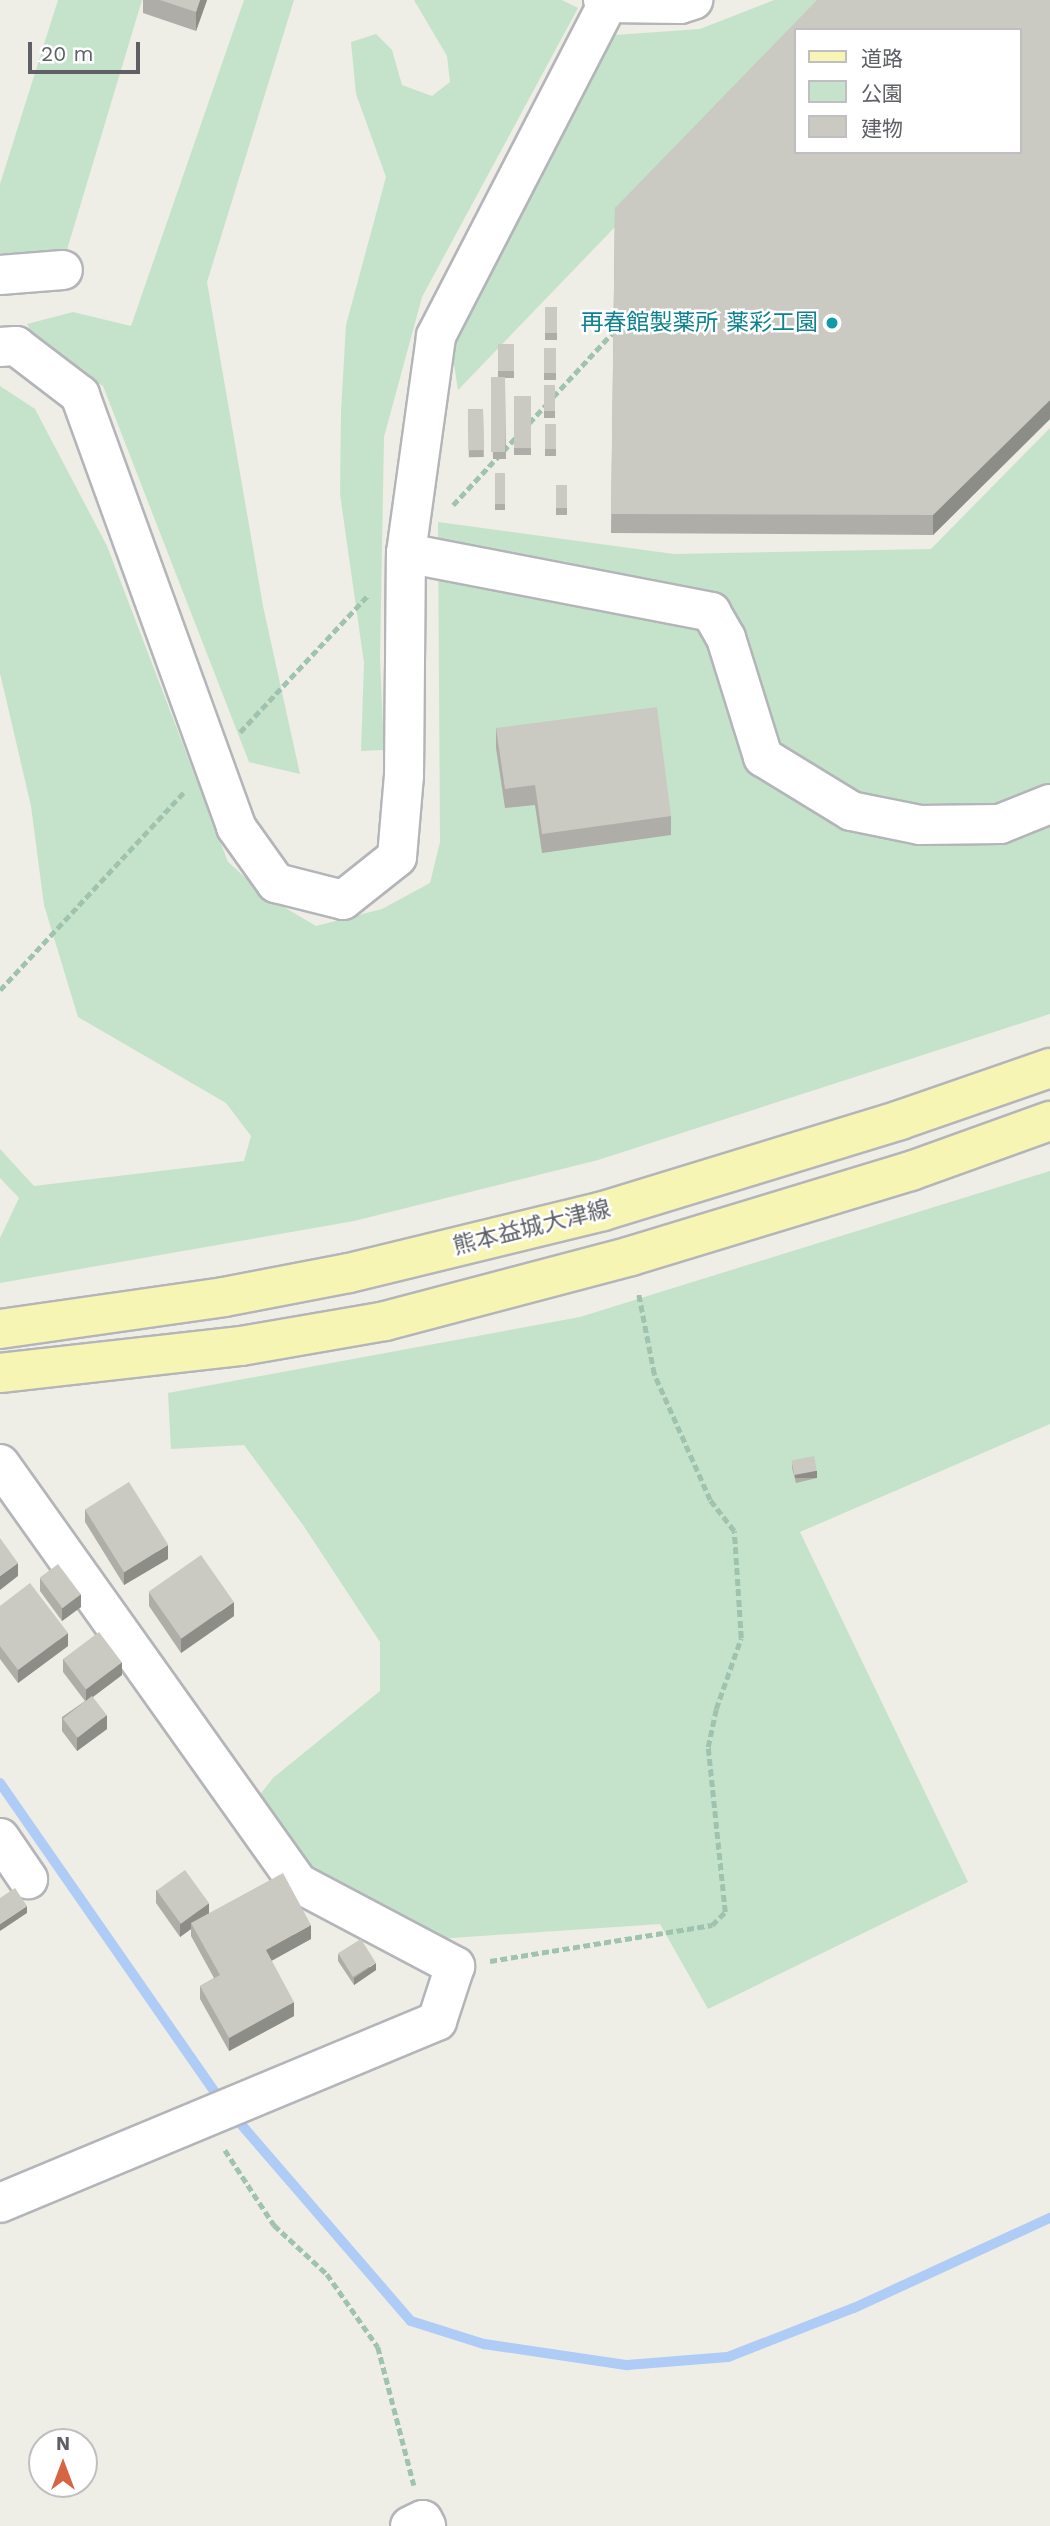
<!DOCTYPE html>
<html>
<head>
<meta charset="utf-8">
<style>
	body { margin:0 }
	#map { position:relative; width:1050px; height:2526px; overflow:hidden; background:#eeede6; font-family:"Work Sans","Noto Sans JP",sans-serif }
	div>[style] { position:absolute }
	.green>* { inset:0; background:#c5e3ca }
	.stream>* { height:10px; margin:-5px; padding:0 5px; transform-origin:5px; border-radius:5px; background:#aeccf6 }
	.path>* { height:4.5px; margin-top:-2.25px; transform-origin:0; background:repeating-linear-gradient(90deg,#9fc3af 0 7px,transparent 0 10.5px) }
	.roads { filter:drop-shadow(2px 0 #b3b5b9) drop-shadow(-2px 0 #b3b5b9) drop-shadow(0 2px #b3b5b9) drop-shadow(0 -2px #b3b5b9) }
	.minor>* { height:38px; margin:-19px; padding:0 19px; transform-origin:19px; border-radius:19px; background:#fff }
	.major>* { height:38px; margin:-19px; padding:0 19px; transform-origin:19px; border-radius:19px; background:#f6f5b3 }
	.wall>* { inset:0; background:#aeada7; transform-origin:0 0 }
	.shaded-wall>* { inset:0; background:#8d8d88; transform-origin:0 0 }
	.building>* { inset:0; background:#cac9c2; transform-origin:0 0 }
	.dots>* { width:19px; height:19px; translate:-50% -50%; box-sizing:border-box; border:4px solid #fff; border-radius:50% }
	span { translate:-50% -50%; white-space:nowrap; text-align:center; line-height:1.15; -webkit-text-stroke:5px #fff; paint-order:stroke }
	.culture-label { font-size:23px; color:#0d838f }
	.right { translate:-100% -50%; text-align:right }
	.street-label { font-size:23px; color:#5e6065 }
	.legend { position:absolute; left:794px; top:28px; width:228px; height:126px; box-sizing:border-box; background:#fff; border:2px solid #bfbfc1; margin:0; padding:9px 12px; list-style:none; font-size:21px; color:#5e6065 }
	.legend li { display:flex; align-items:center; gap:14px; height:35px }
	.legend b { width:35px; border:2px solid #bfbfc1 }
	.north { position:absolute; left:28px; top:2428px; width:70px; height:70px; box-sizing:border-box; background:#fff; border:2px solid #bfbfc1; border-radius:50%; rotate:0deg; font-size:19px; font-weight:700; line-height:28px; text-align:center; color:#5e6065 }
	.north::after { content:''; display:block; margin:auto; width:24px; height:32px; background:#d66544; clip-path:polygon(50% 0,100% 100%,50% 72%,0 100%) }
	.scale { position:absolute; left:28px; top:42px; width:112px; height:32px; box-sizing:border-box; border:4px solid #5e6065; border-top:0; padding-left:9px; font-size:21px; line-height:24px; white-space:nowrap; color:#5e6065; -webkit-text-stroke:5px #fff; paint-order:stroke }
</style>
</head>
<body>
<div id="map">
	<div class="green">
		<div style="clip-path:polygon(58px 0,142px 0,66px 253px,0 253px,0 184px)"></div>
		<div style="clip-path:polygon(244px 0,294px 0,207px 282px,263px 606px,300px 774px,249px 762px,103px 386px,39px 346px,27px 324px,73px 312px,131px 326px)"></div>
		<div style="clip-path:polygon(414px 0,562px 0,578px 8px,422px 297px,384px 437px,380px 658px,384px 750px,361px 751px,364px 663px,340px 494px,341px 412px,346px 325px,386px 177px,356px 94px,351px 42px,376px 34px,392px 50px,402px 85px,432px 96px,450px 82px,447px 56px)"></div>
		<div style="clip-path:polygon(774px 0,834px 0,796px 30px,796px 39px,458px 390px,452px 351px,615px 35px,700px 29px)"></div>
		<div style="clip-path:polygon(0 386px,35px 409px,107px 546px,228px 862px,267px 897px,316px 926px,382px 909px,430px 883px,440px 842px,438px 522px,674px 554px,931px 549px,1050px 428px,1050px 1014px,598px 1160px,354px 1221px,0 1283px,0 1238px,19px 1198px,0 1178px,0 1149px,34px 1186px,244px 1161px,251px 1136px,226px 1103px,78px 1017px,44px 905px,31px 806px,0 673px)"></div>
		<div style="clip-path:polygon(1050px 1171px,1050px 1424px,800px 1532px,968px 1882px,708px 2009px,660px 1924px,437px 1939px,310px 1876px,255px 1801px,273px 1778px,380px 1691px,380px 1642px,303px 1525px,244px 1445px,171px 1449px,168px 1393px,580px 1317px)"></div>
	</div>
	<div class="stream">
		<div style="left:0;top:1783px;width:389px;rotate:55.2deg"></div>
		<div style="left:233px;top:2115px;width:272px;rotate:49.2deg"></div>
		<div style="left:411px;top:2321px;width:77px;rotate:17.5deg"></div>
		<div style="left:484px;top:2344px;width:145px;rotate:8.4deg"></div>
		<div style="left:627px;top:2365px;width:101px;rotate:-4.5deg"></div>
		<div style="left:728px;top:2357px;width:135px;rotate:-21.3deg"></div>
		<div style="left:854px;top:2308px;width:216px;rotate:-24.7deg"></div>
	</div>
	<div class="path">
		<div style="left:553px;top:397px;width:93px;rotate:-47.2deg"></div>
		<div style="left:529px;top:423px;width:26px;rotate:-47deg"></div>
		<div style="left:453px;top:505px;width:97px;rotate:-47.1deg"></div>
		<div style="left:240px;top:732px;width:187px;rotate:-46.9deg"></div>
		<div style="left:0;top:990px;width:270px;rotate:-47.1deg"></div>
		<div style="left:490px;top:1961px;width:225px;rotate:-9.2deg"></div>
		<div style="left:712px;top:1925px;width:18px;rotate:-45deg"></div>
		<div style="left:725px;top:1912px;width:166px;rotate:-95.9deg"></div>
		<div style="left:708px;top:1747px;width:39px;rotate:-78deg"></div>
		<div style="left:716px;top:1709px;width:75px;rotate:-70.6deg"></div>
		<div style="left:741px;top:1638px;width:107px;rotate:-93.7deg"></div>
		<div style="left:734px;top:1531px;width:39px;rotate:-128deg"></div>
		<div style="left:710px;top:1500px;width:138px;rotate:-114deg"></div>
		<div style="left:654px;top:1374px;width:84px;rotate:-101deg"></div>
		<div style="left:225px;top:2150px;width:90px;rotate:56.8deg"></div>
		<div style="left:274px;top:2225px;width:72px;rotate:42.8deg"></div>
		<div style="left:327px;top:2274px;width:89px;rotate:55.1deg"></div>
		<div style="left:378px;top:2347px;width:143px;rotate:75.4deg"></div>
	</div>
	<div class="roads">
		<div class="minor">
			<div style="left:603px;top:0;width:6px;rotate:31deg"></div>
			<div style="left:608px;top:3px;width:72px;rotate:0.8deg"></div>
			<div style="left:680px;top:4px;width:14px;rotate:-17deg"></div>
			<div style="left:0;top:275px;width:63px;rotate:-4.5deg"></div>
			<div style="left:0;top:347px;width:16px;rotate:-4deg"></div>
			<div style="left:16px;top:346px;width:81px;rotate:37.4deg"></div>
			<div style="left:80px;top:395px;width:459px;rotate:70.1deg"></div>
			<div style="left:236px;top:827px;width:69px;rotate:54.5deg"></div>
			<div style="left:276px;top:883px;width:69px;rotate:14.2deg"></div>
			<div style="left:343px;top:900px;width:69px;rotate:-38.5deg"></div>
			<div style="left:397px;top:857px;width:81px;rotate:-85.1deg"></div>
			<div style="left:404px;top:776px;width:223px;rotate:-89.5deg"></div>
			<div style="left:406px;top:553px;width:219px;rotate:-82.1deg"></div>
			<div style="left:436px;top:336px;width:375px;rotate:-62.7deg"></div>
			<div style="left:406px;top:553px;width:311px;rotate:10.9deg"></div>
			<div style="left:711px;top:612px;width:30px;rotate:60deg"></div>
			<div style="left:726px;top:638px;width:125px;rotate:72.7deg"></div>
			<div style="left:763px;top:757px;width:103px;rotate:31.5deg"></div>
			<div style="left:851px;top:811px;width:70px;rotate:11.5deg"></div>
			<div style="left:920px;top:825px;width:80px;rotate:-0.7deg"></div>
			<div style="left:1000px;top:824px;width:54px;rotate:-21.8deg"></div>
			<div style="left:0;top:1464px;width:514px;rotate:54.58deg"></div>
			<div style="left:298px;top:1883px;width:178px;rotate:27.9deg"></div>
			<div style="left:455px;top:1966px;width:58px;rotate:108.1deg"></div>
			<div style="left:437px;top:2021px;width:473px;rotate:157.4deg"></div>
			<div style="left:0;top:1838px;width:50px;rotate:55.7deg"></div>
			<div style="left:410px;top:2526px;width:14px;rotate:-25deg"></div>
			<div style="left:423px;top:2520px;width:7px;rotate:63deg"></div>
		</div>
		<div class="major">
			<div style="left:0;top:1329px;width:226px;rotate:-8.1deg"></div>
			<div style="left:224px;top:1297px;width:127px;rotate:-10.9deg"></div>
			<div style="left:349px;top:1273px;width:261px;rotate:-13.7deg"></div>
			<div style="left:603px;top:1211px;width:311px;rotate:-17deg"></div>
			<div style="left:900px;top:1120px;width:159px;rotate:-19.1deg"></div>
			<div style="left:0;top:1373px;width:243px;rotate:-6.4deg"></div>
			<div style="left:241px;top:1346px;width:146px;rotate:-9.8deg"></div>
			<div style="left:385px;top:1321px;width:254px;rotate:-14.8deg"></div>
			<div style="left:631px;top:1256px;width:293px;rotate:-16.9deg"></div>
			<div style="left:911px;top:1171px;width:148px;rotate:-19.8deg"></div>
		</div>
	</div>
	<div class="wall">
		<div style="clip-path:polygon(143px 0,207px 0,196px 31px,143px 13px)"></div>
		<div style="clip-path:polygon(1050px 0,1050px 419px,933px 535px,611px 533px,615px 208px)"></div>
		<div style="left:545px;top:307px;width:12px;height:33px"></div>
		<div style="clip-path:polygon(498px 344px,514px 344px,514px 378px,505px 378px,506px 459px,493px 459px,491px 377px,498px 377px)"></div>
		<div style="left:544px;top:348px;width:12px;height:32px"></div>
		<div style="left:544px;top:385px;width:11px;height:33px"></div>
		<div style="left:514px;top:396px;width:17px;height:59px"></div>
		<div style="left:483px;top:409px;width:48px;height:15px;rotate:89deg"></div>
		<div style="left:545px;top:424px;width:11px;height:32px"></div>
		<div style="left:495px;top:473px;width:10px;height:37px"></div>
		<div style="left:556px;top:485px;width:11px;height:30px"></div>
		<div style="clip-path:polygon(496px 728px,671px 816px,671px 835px,542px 853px,535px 805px,505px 808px,496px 748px)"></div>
		<div style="clip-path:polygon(792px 1461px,817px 1478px,796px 1483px,792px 1468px)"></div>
		<div style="clip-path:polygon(85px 1509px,168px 1559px,124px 1585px,85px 1522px)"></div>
		<div style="clip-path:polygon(40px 1578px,81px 1607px,62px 1621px,40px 1591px)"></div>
		<div style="clip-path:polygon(149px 1592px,234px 1616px,181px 1653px,149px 1606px)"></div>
		<div style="clip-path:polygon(0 1606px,68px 1646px,18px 1683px,0 1659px)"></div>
		<div style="clip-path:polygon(63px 1659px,122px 1675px,93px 1697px,107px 1729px,77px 1751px,62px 1731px,62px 1717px,85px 1701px,63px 1672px)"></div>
		<div style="clip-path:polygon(156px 1890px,209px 1913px,311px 1939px,271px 1960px,294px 2016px,229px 2051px,200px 1999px,200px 1986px,214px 1978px,191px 1936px,191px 1929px,180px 1937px,156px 1903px)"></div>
		<div style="clip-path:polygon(338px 1954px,376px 1970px,354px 1985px,338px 1961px)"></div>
	</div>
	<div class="shaded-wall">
		<div style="clip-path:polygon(200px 0,207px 0,196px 31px,196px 12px)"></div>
		<div style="clip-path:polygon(1050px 400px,1050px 419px,933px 535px,933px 515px)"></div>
		<div style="left:817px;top:1471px;width:7px;height:22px;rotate:90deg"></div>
		<div style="clip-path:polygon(168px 1545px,168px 1559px,124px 1585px,124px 1572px)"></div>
		<div style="clip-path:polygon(18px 1563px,18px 1576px,0 1590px,0 1576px)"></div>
		<div style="clip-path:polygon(81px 1594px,81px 1607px,62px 1621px,62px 1607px)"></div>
		<div style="clip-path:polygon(234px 1602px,234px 1616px,181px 1653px,181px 1639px)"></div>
		<div style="clip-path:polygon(68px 1633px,68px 1646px,18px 1683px,18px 1670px)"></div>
		<div style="clip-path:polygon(122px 1662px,122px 1675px,86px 1702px,86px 1689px)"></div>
		<div style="clip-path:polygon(107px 1715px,107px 1729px,77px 1751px,77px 1737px)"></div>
		<div style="clip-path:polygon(209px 1903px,209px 1916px,191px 1923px,191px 1929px,180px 1937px,180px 1924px)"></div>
		<div style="clip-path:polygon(27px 1906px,27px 1913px,0 1931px,0 1924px)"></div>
		<div style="clip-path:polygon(311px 1925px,311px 1939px,266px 1964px,266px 1950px)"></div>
		<div style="clip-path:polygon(376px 1963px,376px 1970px,354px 1985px,354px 1978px)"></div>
		<div style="clip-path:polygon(294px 2002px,294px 2016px,229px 2051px,229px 2038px)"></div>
	</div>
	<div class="building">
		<div style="clip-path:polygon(160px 0,200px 0,196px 12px)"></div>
		<div style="clip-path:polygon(evenodd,817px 0,1050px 0,1050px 400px,933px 515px,611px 514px,615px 208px,817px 0,796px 30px,1020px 30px,1020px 152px,796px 152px,796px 30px)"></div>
		<div style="left:545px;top:307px;width:12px;height:26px"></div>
		<div style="left:498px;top:344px;width:16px;height:27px"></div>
		<div style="left:544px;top:348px;width:12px;height:25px"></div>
		<div style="left:491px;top:377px;width:14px;height:75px"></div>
		<div style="left:544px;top:385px;width:11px;height:26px"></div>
		<div style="left:514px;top:396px;width:17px;height:52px"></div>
		<div style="left:483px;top:409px;width:41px;height:15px;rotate:89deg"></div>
		<div style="left:545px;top:424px;width:11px;height:25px"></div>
		<div style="left:495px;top:473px;width:10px;height:31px"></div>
		<div style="left:556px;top:485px;width:11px;height:23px"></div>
		<div style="clip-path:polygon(657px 707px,671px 816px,542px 834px,535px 785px,505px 789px,496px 728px)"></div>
		<div style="left:814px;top:1456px;width:15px;height:23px;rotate:79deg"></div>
		<div style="left:129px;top:1482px;width:74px;height:52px;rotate:58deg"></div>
		<div style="clip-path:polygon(0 1538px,18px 1563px,0 1576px)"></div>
		<div style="left:201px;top:1555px;width:57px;height:64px;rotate:55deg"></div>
		<div style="left:58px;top:1564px;width:38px;height:23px;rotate:53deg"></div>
		<div style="clip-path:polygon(30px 1583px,68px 1633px,18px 1670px,0 1646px,0 1606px)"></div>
		<div style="left:99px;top:1632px;width:38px;height:45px;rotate:53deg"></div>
		<div style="left:92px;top:1696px;width:24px;height:37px;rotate:52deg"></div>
		<div style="left:185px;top:1870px;width:41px;height:35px;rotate:54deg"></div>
		<div style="clip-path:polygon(283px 1873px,311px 1925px,266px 1950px,294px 2002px,229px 2038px,200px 1986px,220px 1975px,191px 1923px)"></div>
		<div style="clip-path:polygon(15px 1888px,27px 1906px,0 1924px,0 1898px)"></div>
		<div style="left:361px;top:1939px;width:28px;height:27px;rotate:58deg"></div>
	</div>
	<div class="dots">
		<div style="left:832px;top:323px;background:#0f9aa8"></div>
	</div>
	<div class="culture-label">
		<span class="right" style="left:818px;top:323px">再春館製薬所 薬彩工園</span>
	</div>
	<div class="street-label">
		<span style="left:532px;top:1228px;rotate:-14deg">熊本益城大津線</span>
	</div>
	<ul class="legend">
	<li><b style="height:9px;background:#f6f5b3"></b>道路</li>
	<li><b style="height:19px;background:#c5e3ca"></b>公園</li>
	<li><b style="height:19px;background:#cac9c2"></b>建物</li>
	</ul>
	<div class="north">N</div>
	<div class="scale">20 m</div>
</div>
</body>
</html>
